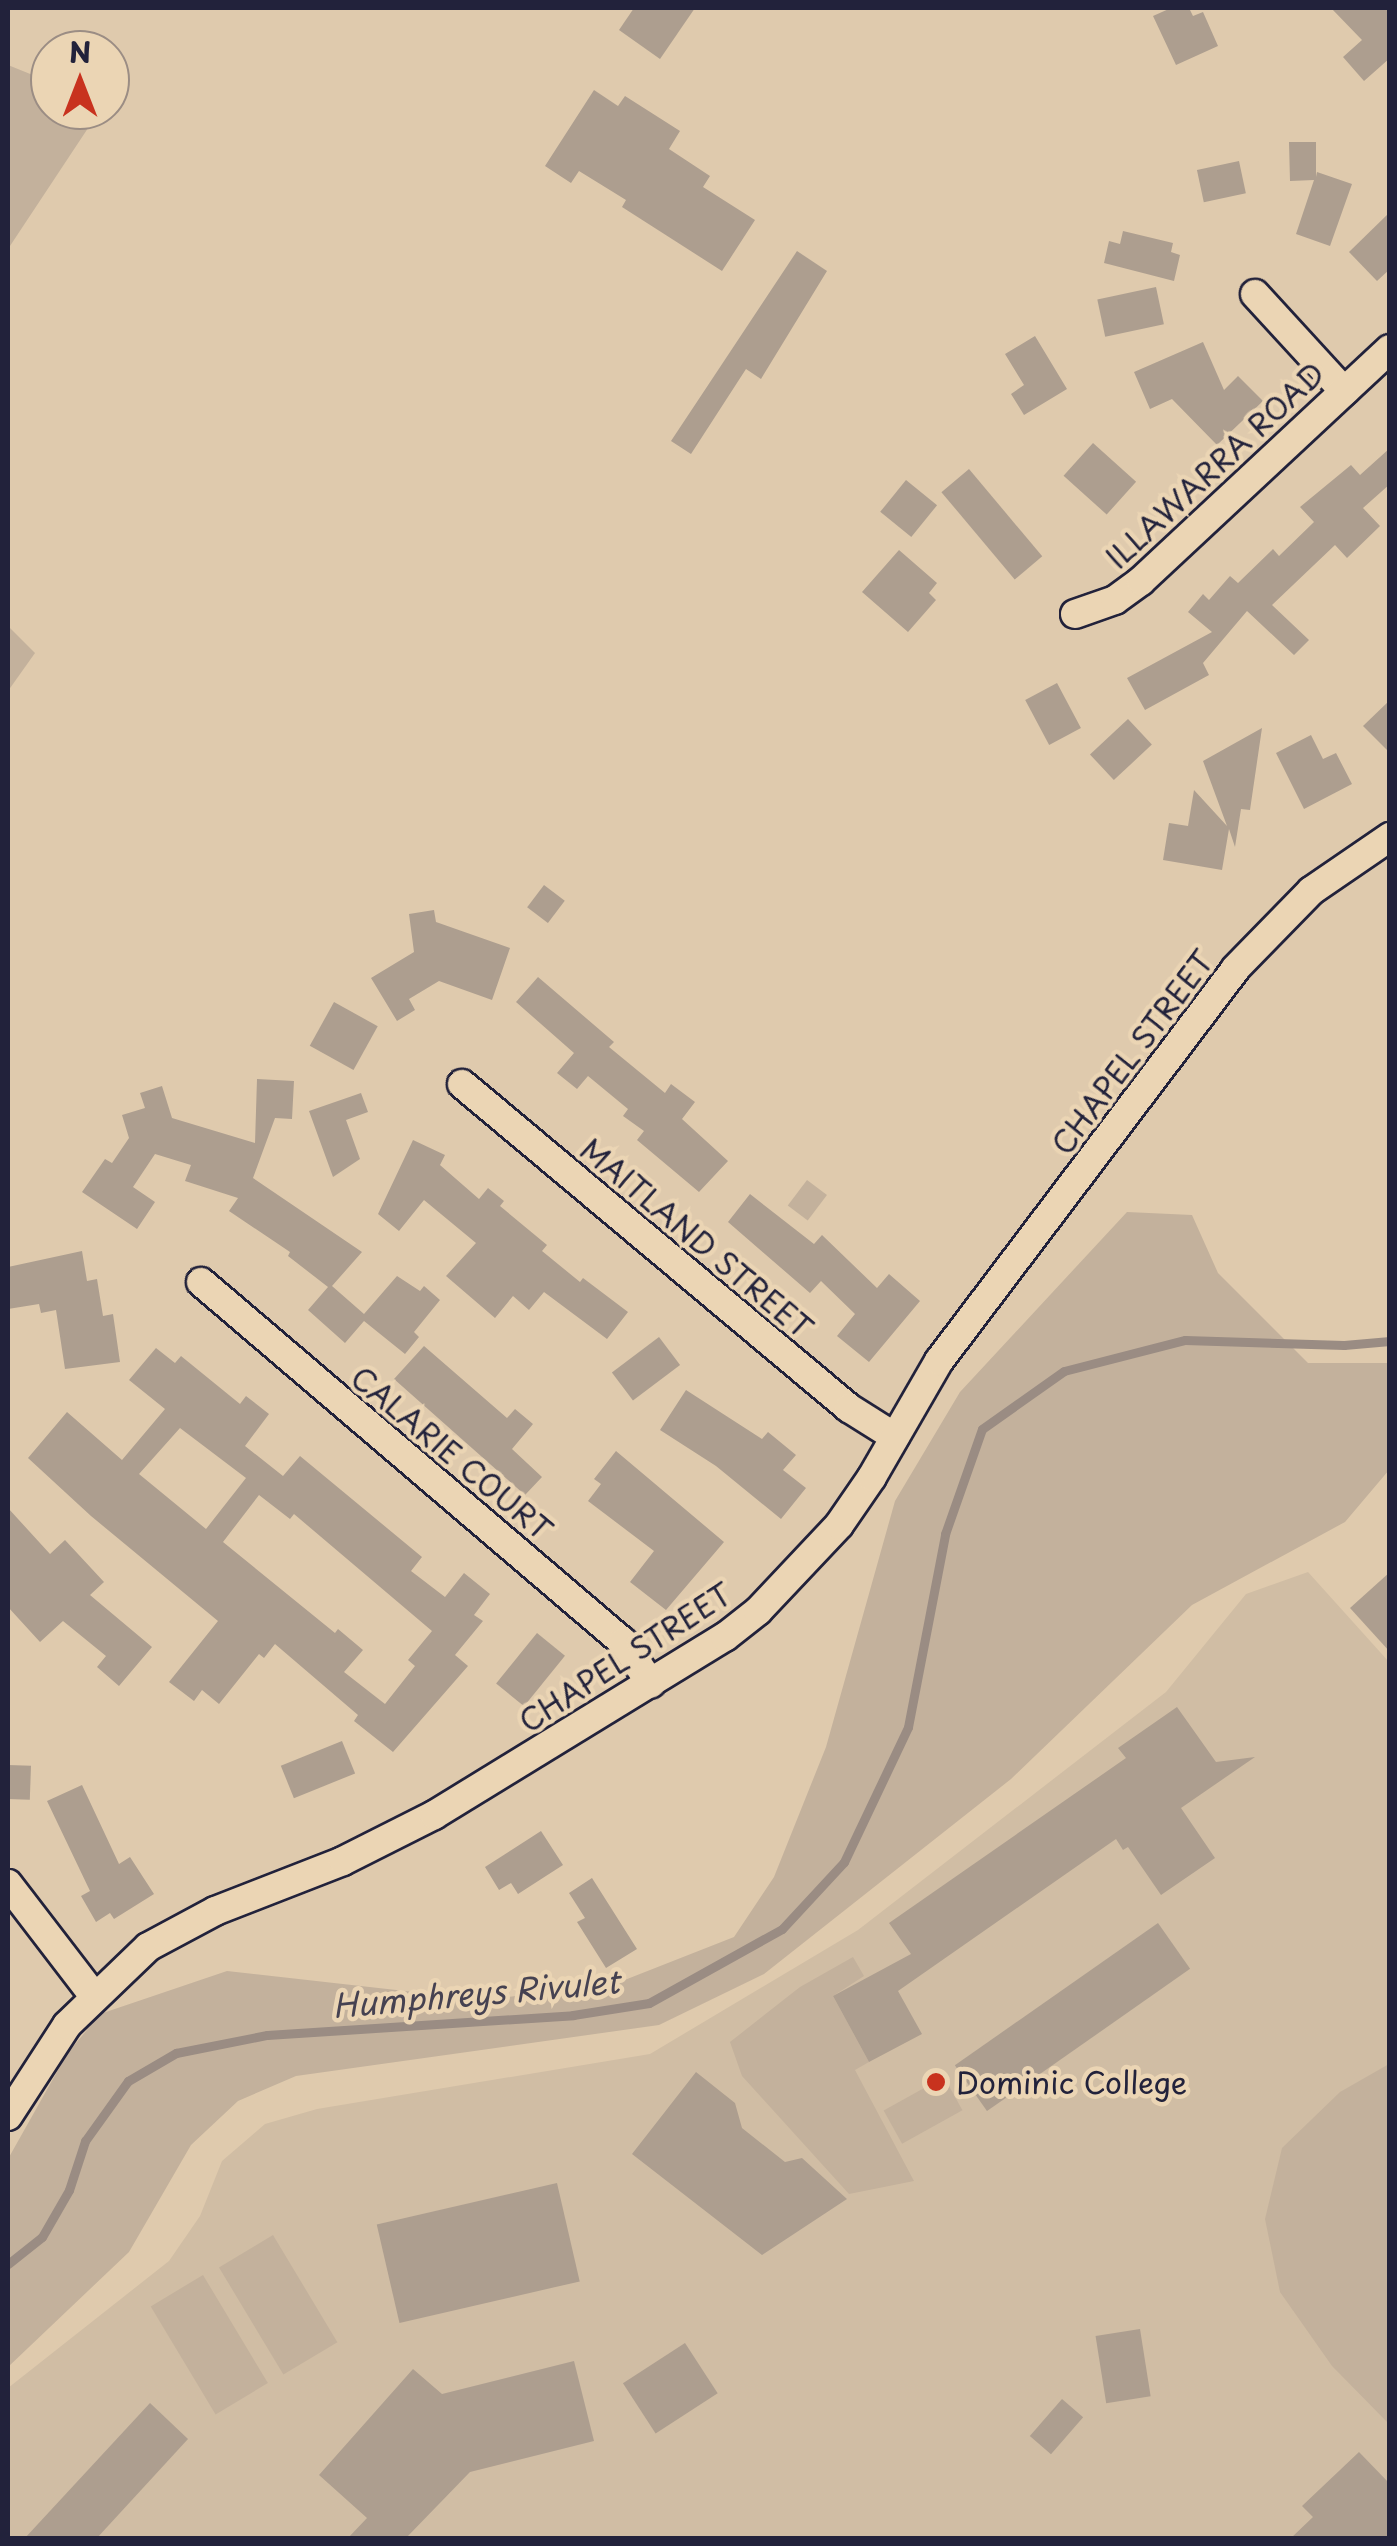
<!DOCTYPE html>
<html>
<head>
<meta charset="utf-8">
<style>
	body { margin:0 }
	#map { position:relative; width:1397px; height:2546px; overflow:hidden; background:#dfcaad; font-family:"Playpen Sans",sans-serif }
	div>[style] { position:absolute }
	.built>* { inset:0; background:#d0bda4 }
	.green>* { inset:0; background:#c3b19c; transform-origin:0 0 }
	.stream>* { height:9px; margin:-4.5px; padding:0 4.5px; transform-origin:4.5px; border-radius:4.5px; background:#9a8c83 }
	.building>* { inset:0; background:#ad9e8f; transform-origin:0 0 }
	.roads { filter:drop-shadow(2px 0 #22223b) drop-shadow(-2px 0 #22223b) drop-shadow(0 2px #22223b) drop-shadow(0 -2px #22223b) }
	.minor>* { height:28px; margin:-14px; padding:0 14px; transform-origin:14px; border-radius:14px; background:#ebd5b4 }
	.dots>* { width:28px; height:28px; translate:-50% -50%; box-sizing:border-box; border:5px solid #ebd5b4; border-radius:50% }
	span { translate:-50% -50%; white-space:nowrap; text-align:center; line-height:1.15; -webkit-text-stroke:9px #ebd5b4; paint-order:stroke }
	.street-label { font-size:30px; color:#22223b }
	.poi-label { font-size:30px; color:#22223b }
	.left { translate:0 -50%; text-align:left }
	.water-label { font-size:32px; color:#464251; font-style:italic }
	.frame { position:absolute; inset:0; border:10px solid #22223b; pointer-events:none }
	.north { position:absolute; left:30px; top:30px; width:100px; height:100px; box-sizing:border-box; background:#ebd5b4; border:2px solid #9b8d84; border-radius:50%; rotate:0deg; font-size:28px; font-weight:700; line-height:40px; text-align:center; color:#22223b }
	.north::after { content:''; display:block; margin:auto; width:35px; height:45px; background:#c8321e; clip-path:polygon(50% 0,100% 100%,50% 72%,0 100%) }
</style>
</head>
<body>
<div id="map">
	<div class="built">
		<div style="clip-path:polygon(1308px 1572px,1389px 1662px,1389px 2538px,8px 2538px,8px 2388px,169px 2261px,200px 2216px,222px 2161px,265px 2124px,317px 2109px,650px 2054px,858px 1930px,1166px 1692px,1246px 1594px)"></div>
	</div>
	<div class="green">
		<div style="clip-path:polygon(8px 65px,50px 82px,50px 110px,100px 110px,8px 249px)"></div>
		<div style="clip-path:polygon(8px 626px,35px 653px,8px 691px)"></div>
		<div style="left:807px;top:1180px;width:25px;height:32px;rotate:37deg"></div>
		<div style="clip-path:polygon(1127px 1212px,1192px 1215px,1218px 1273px,1308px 1363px,1389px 1363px,1389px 1470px,1345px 1522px,1192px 1605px,1011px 1779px,764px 1974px,659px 2025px,296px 2076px,238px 2101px,191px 2145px,129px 2252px,8px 2367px,8px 2159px,67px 2054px,100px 2014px,227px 1971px,485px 2000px,617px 1983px,734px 1937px,774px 1877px,826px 1747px,895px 1501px,960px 1392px)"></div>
		<div style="clip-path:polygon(853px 1957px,864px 1976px,833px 1996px,869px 2062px,855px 2070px,914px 2181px,849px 2194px,742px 2076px,730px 2042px,800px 1987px)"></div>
		<div style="clip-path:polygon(1389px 2064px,1389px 2424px,1332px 2366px,1280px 2292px,1265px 2219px,1282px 2148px,1340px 2092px)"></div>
		<div style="left:944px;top:2077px;width:38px;height:69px;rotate:61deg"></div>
		<div style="left:273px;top:2235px;width:125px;height:63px;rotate:59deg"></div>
		<div style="left:203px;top:2275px;width:126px;height:61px;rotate:59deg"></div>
	</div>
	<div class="stream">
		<div style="left:8px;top:2264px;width:43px;rotate:-38.5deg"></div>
		<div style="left:42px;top:2237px;width:54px;rotate:-60.1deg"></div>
		<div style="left:69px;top:2190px;width:52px;rotate:-71.9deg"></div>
		<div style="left:85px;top:2141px;width:74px;rotate:-54.4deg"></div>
		<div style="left:128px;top:2081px;width:56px;rotate:-30.3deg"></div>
		<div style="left:176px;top:2053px;width:93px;rotate:-11.2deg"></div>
		<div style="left:267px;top:2035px;width:307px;rotate:-3.7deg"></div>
		<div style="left:573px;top:2015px;width:77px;rotate:-9deg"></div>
		<div style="left:649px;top:2003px;width:152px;rotate:-29.1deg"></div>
		<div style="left:782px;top:1929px;width:91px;rotate:-47.2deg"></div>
		<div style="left:844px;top:1862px;width:149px;rotate:-64.6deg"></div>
		<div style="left:908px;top:1727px;width:197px;rotate:-79.1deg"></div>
		<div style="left:945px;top:1534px;width:111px;rotate:-70.6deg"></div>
		<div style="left:982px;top:1429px;width:100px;rotate:-35.3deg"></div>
		<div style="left:1064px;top:1371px;width:125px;rotate:-14.4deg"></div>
		<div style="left:1185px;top:1340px;width:159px;rotate:1.8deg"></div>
		<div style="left:1344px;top:1345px;width:46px;rotate:-5deg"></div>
	</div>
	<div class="building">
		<div style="clip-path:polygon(634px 8px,695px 8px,660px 59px,619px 30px)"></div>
		<div style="clip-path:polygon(1171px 8px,1189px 8px,1193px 16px,1203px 12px,1218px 46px,1176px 65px,1153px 16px)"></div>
		<div style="clip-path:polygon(1331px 8px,1390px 8px,1390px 58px,1364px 81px,1343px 57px,1362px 40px)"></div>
		<div style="clip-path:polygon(594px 90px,618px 106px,625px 96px,680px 131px,669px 149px,710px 176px,703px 187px,755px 220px,722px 271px,622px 207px,626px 200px,579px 171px,571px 183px,545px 166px)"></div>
		<div style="clip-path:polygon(1289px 142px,1316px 142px,1316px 177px,1317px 172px,1352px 184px,1330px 246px,1296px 234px,1314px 180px,1290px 181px)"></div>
		<div style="left:1239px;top:161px;width:33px;height:43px;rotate:78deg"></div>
		<div style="clip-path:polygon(1390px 212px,1390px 269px,1377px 281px,1349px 252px)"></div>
		<div style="clip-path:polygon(1123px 231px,1173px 243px,1171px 252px,1180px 255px,1174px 281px,1104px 263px,1109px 241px,1120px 244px)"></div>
		<div style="clip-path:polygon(797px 251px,827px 271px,761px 379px,746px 369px,691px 454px,671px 441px)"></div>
		<div style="left:1156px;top:287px;width:38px;height:60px;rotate:78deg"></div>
		<div style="clip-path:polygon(1035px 336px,1067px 389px,1024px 415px,1011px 394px,1024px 385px,1005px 354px)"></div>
		<div style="clip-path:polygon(1203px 342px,1224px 390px,1238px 376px,1263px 401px,1217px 445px,1172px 399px,1150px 409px,1134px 372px)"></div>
		<div style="left:1093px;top:443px;width:58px;height:44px;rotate:42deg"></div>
		<div style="clip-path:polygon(1390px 448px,1390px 484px,1363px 508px,1380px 526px,1347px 558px,1335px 545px,1272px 605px,1309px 640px,1294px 655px,1247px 611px,1203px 663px,1209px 675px,1145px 710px,1127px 678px,1212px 632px,1188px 612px,1203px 594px,1209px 600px,1230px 576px,1238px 583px,1273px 549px,1279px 556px,1314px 522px,1300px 507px,1351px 465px,1360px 475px)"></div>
		<div style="left:969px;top:469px;width:114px;height:36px;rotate:50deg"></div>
		<div style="left:906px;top:480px;width:40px;height:41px;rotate:39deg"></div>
		<div style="clip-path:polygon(899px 550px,937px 583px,929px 593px,936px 600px,908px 632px,862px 592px)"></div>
		<div style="left:1057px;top:683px;width:51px;height:36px;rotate:62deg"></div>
		<div style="clip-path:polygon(1390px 700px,1390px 753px,1363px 726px)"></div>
		<div style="left:1128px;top:719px;width:35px;height:52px;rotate:47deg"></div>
		<div style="clip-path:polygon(1262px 728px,1250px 810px,1241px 809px,1235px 847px,1229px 829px,1222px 870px,1163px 860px,1169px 823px,1188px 826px,1194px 790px,1227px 826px,1203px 761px)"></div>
		<div style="clip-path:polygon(1311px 735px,1323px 759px,1336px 753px,1352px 784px,1304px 809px,1276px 753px)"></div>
		<div style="left:544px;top:885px;width:26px;height:28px;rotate:37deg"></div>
		<div style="clip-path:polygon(434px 910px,436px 922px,510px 948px,492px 1000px,439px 981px,409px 999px,415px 1010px,397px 1021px,371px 978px,414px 952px,409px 914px)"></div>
		<div style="clip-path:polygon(538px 977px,614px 1042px,609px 1047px,665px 1093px,671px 1084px,695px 1102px,682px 1119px,728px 1161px,699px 1192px,637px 1140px,644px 1131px,623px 1116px,628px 1109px,588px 1076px,577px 1089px,557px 1073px,574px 1053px,516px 1002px)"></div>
		<div style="left:334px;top:1002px;width:50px;height:50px;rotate:29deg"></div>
		<div style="clip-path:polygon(257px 1079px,294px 1081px,292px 1119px,275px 1118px,253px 1178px,362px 1252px,332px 1286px,364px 1314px,397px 1276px,420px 1291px,424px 1286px,440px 1300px,414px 1332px,419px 1337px,405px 1354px,364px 1321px,345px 1343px,308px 1310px,328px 1287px,288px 1256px,290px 1252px,229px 1211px,238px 1198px,185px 1181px,191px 1165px,155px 1154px,133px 1187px,155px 1202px,137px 1229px,82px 1192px,105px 1159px,112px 1163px,129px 1138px,122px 1115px,145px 1108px,140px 1093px,162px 1086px,172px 1118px,255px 1143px)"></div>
		<div style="clip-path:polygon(361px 1093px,368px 1112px,346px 1120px,360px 1159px,333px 1177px,309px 1111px)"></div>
		<div style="clip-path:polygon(413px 1140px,445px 1155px,440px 1165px,479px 1199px,488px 1188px,504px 1201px,500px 1206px,547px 1245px,542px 1251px,580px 1282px,583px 1278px,628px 1312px,607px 1339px,544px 1292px,529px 1310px,513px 1296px,495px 1318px,446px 1276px,476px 1243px,424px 1200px,399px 1231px,378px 1214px)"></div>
		<div style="clip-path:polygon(750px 1194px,814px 1244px,822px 1235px,877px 1288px,889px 1274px,920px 1301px,869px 1362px,837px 1336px,855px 1314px,821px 1281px,810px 1293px,728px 1222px)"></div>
		<div style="clip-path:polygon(82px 1251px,87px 1281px,97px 1279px,103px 1316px,113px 1314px,120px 1362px,65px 1369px,56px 1310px,41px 1313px,39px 1304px,8px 1309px,8px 1267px)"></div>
		<div style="left:659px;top:1337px;width:35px;height:59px;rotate:53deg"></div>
		<div style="clip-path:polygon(424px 1346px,507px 1418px,515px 1409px,533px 1424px,512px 1449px,542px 1477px,525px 1495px,394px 1379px)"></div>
		<div style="clip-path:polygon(evenodd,156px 1348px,175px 1363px,181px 1356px,240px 1404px,246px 1396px,269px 1414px,245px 1446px,283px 1476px,300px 1456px,422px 1557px,411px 1571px,445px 1597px,464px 1573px,490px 1594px,474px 1615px,483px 1621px,455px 1655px,468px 1666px,393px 1752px,354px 1721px,358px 1715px,275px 1644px,264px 1658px,259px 1654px,219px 1704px,202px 1690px,194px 1701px,169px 1682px,218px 1621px,91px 1516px,28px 1458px,67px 1412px,122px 1460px,165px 1409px,129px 1380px,156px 1348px,180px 1428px,246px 1478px,206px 1529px,139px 1474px,180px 1428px,156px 1348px,259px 1495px,290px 1519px,294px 1514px,432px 1631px,408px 1660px,415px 1666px,385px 1704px,344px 1672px,363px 1650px,338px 1629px,335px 1633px,223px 1542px,259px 1495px)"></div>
		<div style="clip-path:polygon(686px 1390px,762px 1439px,768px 1432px,796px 1455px,783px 1470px,806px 1488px,781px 1519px,716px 1466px,660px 1430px)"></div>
		<div style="clip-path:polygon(616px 1451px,724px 1542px,666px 1610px,630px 1582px,654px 1551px,588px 1501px,601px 1484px,594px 1479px)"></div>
		<div style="clip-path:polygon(8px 1508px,50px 1554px,65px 1540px,104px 1582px,90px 1595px,152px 1647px,119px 1686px,97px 1667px,106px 1656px,63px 1621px,40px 1642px,8px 1607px)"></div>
		<div style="clip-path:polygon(1390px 1572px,1390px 1652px,1350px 1608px)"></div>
		<div style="left:537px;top:1633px;width:36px;height:65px;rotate:39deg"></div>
		<div style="clip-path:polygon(1177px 1707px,1216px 1762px,1255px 1757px,1181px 1808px,1215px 1858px,1161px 1895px,1128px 1847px,1123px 1850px,1116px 1839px,898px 1991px,922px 2034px,869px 2062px,833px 1996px,911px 1954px,889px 1923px,1126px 1758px,1118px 1748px)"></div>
		<div style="left:342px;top:1741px;width:35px;height:66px;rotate:68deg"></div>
		<div style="left:8px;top:1765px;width:23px;height:34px;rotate:2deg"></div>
		<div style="clip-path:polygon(82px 1785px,119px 1864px,130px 1857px,154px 1894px,114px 1919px,110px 1913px,96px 1922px,81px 1896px,90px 1891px,47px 1801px)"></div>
		<div style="clip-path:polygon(541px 1831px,563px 1865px,518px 1894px,511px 1883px,499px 1890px,485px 1867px)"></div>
		<div style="clip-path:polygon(592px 1878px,637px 1949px,606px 1968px,577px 1922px,585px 1918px,569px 1893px)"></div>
		<div style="left:1158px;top:1923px;width:56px;height:248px;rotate:55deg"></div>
		<div style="clip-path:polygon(696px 2072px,735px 2103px,742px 2128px,785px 2162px,802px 2158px,847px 2199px,762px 2255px,632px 2154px)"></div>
		<div style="left:557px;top:2183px;width:101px;height:185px;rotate:77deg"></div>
		<div style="left:1140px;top:2329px;width:68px;height:45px;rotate:81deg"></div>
		<div style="left:685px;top:2343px;width:60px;height:74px;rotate:57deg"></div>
		<div style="clip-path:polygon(574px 2361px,594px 2441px,470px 2472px,406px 2538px,348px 2538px,367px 2518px,319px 2475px,413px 2369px,442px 2394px)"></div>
		<div style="left:1062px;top:2399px;width:28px;height:49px;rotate:41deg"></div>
		<div style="clip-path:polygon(150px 2403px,188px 2439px,97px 2538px,25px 2538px)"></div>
		<div style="clip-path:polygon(1359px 2452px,1390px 2484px,1390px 2538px,1291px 2538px,1313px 2517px,1302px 2506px)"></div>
	</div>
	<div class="roads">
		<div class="minor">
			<div style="left:1255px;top:294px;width:132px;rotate:47.5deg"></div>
			<div style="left:1075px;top:614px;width:42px;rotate:-19.3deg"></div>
			<div style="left:1115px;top:600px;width:32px;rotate:-36deg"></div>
			<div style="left:1141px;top:581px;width:340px;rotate:-43deg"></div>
			<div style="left:462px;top:1084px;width:505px;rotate:39.94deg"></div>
			<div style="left:849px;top:1408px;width:54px;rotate:32.2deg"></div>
			<div style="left:201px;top:1282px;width:555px;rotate:40.47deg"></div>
			<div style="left:623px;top:1642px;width:50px;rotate:56.3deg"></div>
			<div style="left:8px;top:1884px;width:141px;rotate:52.5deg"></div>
			<div style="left:8px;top:2116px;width:108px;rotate:-57deg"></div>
			<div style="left:67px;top:2025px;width:112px;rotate:-43.9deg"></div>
			<div style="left:148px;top:1947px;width:76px;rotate:-28.2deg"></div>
			<div style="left:215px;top:1911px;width:137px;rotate:-21.3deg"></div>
			<div style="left:343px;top:1861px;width:102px;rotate:-26.8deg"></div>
			<div style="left:434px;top:1815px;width:341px;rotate:-31.5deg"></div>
			<div style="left:725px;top:1637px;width:42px;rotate:-38.2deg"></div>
			<div style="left:758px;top:1611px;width:118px;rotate:-46.7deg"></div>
			<div style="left:839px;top:1525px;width:58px;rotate:-55.5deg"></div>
			<div style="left:872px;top:1477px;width:134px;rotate:-60deg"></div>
			<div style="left:939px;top:1361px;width:491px;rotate:-52.9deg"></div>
			<div style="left:1235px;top:969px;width:109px;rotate:-45.7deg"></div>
			<div style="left:1311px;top:891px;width:96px;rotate:-34.4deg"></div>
		</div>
	</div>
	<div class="dots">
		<div style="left:936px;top:2082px;background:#c8321e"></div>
	</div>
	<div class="street-label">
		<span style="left:1215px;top:465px;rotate:-43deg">ILLAWARRA ROAD</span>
		<span style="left:1132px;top:1052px;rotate:-53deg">CHAPEL STREET</span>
		<span style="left:697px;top:1238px;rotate:40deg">MAITLAND STREET</span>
		<span style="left:452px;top:1453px;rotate:40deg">CALARIE COURT</span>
		<span style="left:625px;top:1657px;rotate:-33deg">CHAPEL STREET</span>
	</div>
	<div class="poi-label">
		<span class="left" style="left:956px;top:2082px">Dominic College</span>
	</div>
	<div class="water-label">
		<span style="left:476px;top:1993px;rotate:-5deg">Humphreys Rivulet</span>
	</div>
	<div class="frame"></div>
	<div class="north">N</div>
</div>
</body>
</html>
